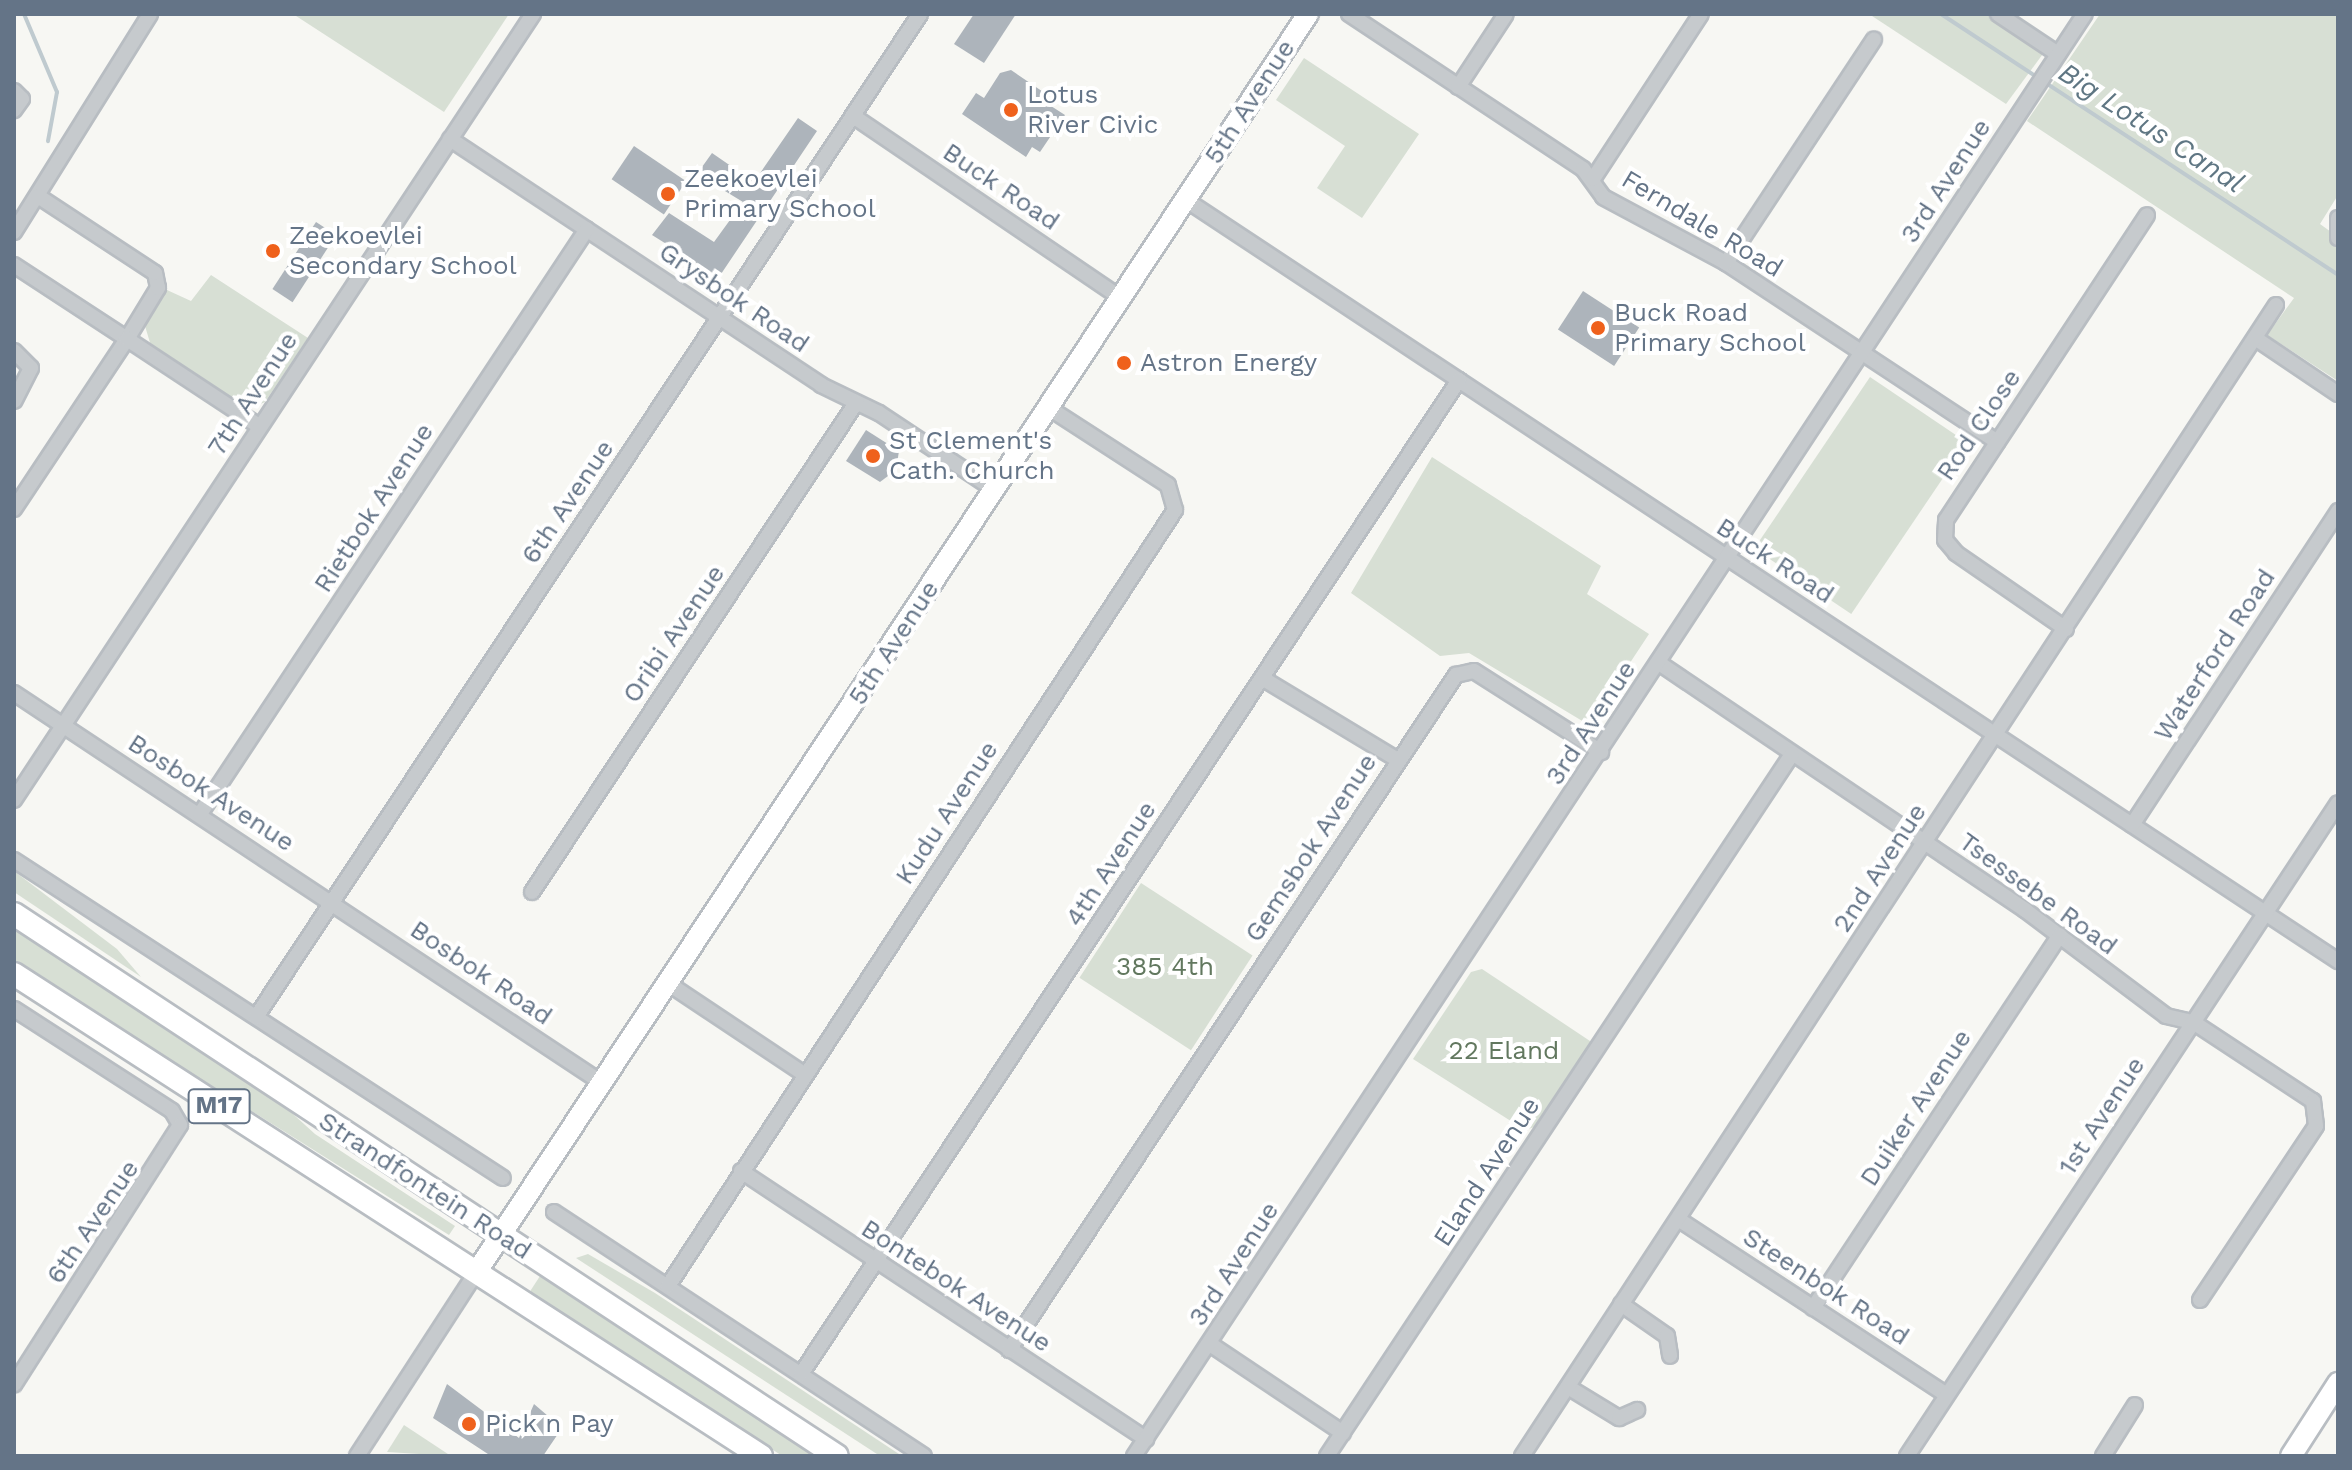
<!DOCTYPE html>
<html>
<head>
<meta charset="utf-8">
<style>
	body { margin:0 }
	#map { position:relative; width:2352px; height:1470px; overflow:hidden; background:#f7f7f3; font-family:"Work Sans",sans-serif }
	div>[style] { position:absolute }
	.green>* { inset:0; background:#d7dfd4; transform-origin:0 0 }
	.stream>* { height:4px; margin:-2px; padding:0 2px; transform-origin:2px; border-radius:2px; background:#bfcacf }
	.building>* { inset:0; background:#adb4bb; transform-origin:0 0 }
	.roads { filter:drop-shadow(2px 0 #b8bdc2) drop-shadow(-2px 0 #b8bdc2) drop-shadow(0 2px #b8bdc2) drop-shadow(0 -2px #b8bdc2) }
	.street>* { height:14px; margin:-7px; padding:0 7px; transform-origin:7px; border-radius:7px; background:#c6cacd }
	.secondary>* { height:20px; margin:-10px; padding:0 10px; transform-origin:10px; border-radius:10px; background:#fff }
	.primary>* { height:22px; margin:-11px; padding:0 11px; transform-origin:11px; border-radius:11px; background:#fff }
	.dots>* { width:22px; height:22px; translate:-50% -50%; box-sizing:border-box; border:4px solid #fff; border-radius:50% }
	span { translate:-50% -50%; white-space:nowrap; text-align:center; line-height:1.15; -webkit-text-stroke:8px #fff; paint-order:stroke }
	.shield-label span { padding:2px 6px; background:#fff; border:2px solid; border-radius:6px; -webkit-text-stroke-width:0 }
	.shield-label { font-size:24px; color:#647487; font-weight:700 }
	.poi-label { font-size:26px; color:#647487 }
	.left { translate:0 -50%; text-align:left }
	.street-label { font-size:26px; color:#647487 }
	.park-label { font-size:26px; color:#62785f }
	.water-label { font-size:28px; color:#5f7683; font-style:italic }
	.frame { position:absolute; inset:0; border:16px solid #647487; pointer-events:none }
</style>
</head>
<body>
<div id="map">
	<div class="green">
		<div style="clip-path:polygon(293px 14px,509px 14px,444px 112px)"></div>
		<div style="clip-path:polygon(1869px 14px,1994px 14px,2048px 47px,2006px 104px)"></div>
		<div style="clip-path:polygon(2100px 14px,2338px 14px,2338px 195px,2320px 224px,2338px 237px,2338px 381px,2267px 335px,2294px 298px,2027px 121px)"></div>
		<div style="clip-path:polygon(1304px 58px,1419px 134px,1362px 218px,1317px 188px,1345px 146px,1276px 100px)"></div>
		<div style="clip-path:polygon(211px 275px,308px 338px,265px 402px,246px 410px,151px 346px,145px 326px,167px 290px,191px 301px)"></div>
		<div style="left:1870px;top:377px;width:117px;height:207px;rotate:34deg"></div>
		<div style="clip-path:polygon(1432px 457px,1601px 566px,1587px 594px,1649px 634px,1589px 725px,1469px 653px,1440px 656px,1351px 593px)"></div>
		<div style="clip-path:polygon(14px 871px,117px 949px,141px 977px,14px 892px)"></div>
		<div style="left:1141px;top:883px;width:133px;height:113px;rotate:33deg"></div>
		<div style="clip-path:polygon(14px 925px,272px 1095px,315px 1134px,455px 1226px,449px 1235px,14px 962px)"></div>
		<div style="clip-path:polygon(1482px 969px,1593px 1043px,1538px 1126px,1525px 1130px,1413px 1059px,1471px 972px)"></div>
		<div style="clip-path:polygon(588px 1254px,655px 1293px,902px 1456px,880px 1456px,576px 1258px)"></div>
		<div style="left:540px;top:1276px;width:330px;height:19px;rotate:33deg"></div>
		<div style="clip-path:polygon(404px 1425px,451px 1456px,387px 1452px)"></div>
	</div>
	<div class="stream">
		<div style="left:24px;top:14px;width:85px;rotate:67.1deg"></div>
		<div style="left:57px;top:92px;width:50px;rotate:100.4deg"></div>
		<div style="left:1941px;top:14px;width:475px;rotate:33.3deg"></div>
	</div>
	<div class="building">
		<div style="clip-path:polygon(974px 14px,1016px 14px,984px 63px,954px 44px)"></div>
		<div style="clip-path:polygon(1011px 70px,1055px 100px,1051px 106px,1065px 115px,1040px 152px,1032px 147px,1026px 157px,962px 114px,976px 93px,984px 98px,1000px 73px)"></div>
		<div style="clip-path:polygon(798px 118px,817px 131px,719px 277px,652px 235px,669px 213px,714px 242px,743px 202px,697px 174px,712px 153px,754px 182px)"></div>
		<div style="left:634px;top:146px;width:63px;height:40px;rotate:34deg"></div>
		<div style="left:316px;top:222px;width:24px;height:80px;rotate:33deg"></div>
		<div style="left:1583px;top:291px;width:67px;height:46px;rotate:33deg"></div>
		<div style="clip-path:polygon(866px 430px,899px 451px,896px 470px,880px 482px,846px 461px)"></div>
		<div style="clip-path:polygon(447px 1384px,519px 1438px,534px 1404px,562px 1428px,543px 1456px,491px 1456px,433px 1418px)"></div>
	</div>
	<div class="roads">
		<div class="street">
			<div style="left:1349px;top:14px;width:281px;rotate:33.5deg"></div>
			<div style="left:1583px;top:169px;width:34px;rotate:54deg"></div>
			<div style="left:1603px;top:197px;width:140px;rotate:28.2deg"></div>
			<div style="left:1726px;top:263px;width:325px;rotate:33.4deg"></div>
			<div style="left:1998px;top:14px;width:72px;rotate:33.7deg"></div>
			<div style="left:1458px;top:87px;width:87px;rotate:-56.7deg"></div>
			<div style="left:14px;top:91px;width:11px;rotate:45deg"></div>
			<div style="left:22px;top:99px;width:14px;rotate:126deg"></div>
			<div style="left:853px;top:116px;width:324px;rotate:34.2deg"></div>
			<div style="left:450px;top:139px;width:445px;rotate:33.5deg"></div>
			<div style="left:821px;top:385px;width:64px;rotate:25.8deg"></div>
			<div style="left:879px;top:413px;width:139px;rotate:33.6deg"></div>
			<div style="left:1593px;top:179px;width:197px;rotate:-56.8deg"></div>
			<div style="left:1186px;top:200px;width:1381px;rotate:33.45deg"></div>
			<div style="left:2338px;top:218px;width:20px;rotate:90deg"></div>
			<div style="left:14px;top:232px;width:257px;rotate:-58deg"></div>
			<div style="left:1726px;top:263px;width:268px;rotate:-56.5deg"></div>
			<div style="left:14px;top:265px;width:135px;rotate:33.2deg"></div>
			<div style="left:127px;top:339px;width:60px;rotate:-58.7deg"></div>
			<div style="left:158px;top:288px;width:15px;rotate:-101deg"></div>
			<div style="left:155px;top:273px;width:140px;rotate:-146.7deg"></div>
			<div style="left:2255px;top:338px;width:100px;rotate:34deg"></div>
			<div style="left:14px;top:351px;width:24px;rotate:45deg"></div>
			<div style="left:31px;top:368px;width:37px;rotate:117deg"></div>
			<div style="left:14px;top:509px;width:204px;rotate:-56.4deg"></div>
			<div style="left:127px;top:339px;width:158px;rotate:33.4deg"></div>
			<div style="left:2066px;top:629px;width:134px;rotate:-145.4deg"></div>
			<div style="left:1956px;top:553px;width:17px;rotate:-130deg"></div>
			<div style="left:1945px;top:540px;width:20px;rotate:-87deg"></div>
			<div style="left:1946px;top:520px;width:365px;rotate:-56.6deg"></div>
			<div style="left:1659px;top:663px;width:442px;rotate:34deg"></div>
			<div style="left:2025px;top:910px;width:176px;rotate:36.9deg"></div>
			<div style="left:2166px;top:1016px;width:28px;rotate:13deg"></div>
			<div style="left:2193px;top:1022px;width:144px;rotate:33.4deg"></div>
			<div style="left:2313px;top:1101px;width:25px;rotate:83deg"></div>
			<div style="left:2316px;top:1126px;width:209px;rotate:123.7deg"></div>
			<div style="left:1262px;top:678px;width:159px;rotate:31.1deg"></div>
			<div style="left:14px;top:693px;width:706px;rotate:33.55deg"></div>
			<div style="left:14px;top:800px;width:942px;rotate:-56.56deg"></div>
			<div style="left:200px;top:814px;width:701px;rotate:-56.51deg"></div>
			<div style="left:2132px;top:825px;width:376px;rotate:-56.7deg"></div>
			<div style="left:14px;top:860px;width:583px;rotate:33.04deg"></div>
			<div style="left:532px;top:892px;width:587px;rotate:-56.47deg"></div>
			<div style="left:669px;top:984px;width:162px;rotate:33.7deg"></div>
			<div style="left:14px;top:1009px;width:188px;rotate:32.8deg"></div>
			<div style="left:172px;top:1111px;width:16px;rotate:60deg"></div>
			<div style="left:180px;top:1125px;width:308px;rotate:122.6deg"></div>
			<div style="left:256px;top:1017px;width:1203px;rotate:-56.49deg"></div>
			<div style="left:741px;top:1171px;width:486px;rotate:33.5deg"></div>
			<div style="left:554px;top:1212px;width:443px;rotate:33.4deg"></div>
			<div style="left:1678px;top:1219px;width:321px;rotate:33.2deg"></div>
			<div style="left:668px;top:1286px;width:927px;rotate:-56.84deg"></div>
			<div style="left:1175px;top:510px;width:26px;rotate:-106deg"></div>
			<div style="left:1168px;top:485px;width:142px;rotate:-147.1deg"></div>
			<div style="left:1621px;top:1304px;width:56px;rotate:34.8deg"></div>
			<div style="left:1667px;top:1336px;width:20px;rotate:81deg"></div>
			<div style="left:1813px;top:1308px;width:447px;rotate:-56.5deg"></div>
			<div style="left:1210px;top:1344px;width:160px;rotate:33.8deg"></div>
			<div style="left:1009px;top:1350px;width:810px;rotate:-56.49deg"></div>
			<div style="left:1456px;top:675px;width:18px;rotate:-13deg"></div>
			<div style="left:1474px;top:671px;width:151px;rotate:32.5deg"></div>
			<div style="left:801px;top:1374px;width:1192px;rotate:-56.5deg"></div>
			<div style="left:1568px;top:1387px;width:60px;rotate:31.3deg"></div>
			<div style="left:1619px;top:1418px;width:20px;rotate:-24deg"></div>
			<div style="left:357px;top:1456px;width:221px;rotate:-57deg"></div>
			<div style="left:1134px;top:1456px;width:1727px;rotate:-56.6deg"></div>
			<div style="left:1327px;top:1456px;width:842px;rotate:-56.48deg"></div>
			<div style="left:1522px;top:1456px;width:1376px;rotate:-56.77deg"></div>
			<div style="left:1907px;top:1456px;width:782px;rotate:-56.57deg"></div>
			<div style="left:2103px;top:1456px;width:60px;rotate:-57.9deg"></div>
		</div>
		<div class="secondary">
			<div style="left:477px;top:1271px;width:1507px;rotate:-56.53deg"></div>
			<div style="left:2291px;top:1456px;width:87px;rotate:-57.2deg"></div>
		</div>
		<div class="primary">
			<div style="left:14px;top:914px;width:985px;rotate:33.37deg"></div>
			<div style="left:14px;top:974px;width:889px;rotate:32.83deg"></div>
		</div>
	</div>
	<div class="dots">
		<div style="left:1011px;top:110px;background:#ef611c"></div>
		<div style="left:668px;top:194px;background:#ef611c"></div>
		<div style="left:273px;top:251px;background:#ef611c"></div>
		<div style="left:1598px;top:328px;background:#ef611c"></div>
		<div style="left:1124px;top:363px;background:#ef611c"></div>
		<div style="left:873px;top:456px;background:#ef611c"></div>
		<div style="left:469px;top:1424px;background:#ef611c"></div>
	</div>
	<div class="shield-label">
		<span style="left:219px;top:1106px">M17</span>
	</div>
	<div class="poi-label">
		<span class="left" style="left:1027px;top:110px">Lotus<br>River Civic</span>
		<span class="left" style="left:684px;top:194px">Zeekoevlei<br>Primary School</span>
		<span class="left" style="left:289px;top:251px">Zeekoevlei<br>Secondary School</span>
		<span class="left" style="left:1614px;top:328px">Buck Road<br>Primary School</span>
		<span class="left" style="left:1140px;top:363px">Astron Energy</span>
		<span class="left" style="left:889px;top:456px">St Clement's<br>Cath. Church</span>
		<span class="left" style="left:485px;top:1424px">Pick n Pay</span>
	</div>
	<div class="street-label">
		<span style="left:1250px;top:102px;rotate:-57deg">5th Avenue</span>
		<span style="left:1946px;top:181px;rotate:-57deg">3rd Avenue</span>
		<span style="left:1001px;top:187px;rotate:34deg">Buck Road</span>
		<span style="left:1702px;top:224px;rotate:31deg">Ferndale Road</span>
		<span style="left:734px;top:298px;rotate:34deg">Grysbok Road</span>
		<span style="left:253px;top:394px;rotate:-57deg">7th Avenue</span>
		<span style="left:1979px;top:425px;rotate:-56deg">Rod Close</span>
		<span style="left:568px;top:502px;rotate:-56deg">6th Avenue</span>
		<span style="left:374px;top:508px;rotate:-57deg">Rietbok Avenue</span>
		<span style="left:1775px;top:561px;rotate:33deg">Buck Road</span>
		<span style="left:674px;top:634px;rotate:-56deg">Oribi Avenue</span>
		<span style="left:894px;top:643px;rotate:-57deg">5th Avenue</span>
		<span style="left:2215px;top:655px;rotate:-57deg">Waterford Road</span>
		<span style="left:1591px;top:723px;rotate:-57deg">3rd Avenue</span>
		<span style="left:211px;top:793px;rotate:33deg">Bosbok Avenue</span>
		<span style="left:947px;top:813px;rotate:-57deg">Kudu Avenue</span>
		<span style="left:1311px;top:848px;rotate:-57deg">Gemsbok Avenue</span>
		<span style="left:1111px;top:864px;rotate:-57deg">4th Avenue</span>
		<span style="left:1880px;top:868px;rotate:-57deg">2nd Avenue</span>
		<span style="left:2038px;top:894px;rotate:36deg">Tsessebe Road</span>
		<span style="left:481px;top:973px;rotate:34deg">Bosbok Road</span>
		<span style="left:1916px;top:1108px;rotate:-57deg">Duiker Avenue</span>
		<span style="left:2102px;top:1116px;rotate:-57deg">1st Avenue</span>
		<span style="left:1487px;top:1172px;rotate:-57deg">Eland Avenue</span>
		<span style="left:425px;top:1186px;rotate:33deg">Strandfontein Road</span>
		<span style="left:93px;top:1222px;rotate:-56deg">6th Avenue</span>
		<span style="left:1234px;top:1264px;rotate:-57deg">3rd Avenue</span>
		<span style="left:956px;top:1286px;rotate:33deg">Bontebok Avenue</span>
		<span style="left:1826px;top:1287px;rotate:33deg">Steenbok Road</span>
	</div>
	<div class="park-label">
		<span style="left:1165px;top:967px">385 4th</span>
		<span style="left:1504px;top:1051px">22 Eland</span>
	</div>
	<div class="water-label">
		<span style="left:2151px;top:128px;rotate:33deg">Big Lotus Canal</span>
	</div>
	<div class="frame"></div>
</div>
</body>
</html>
